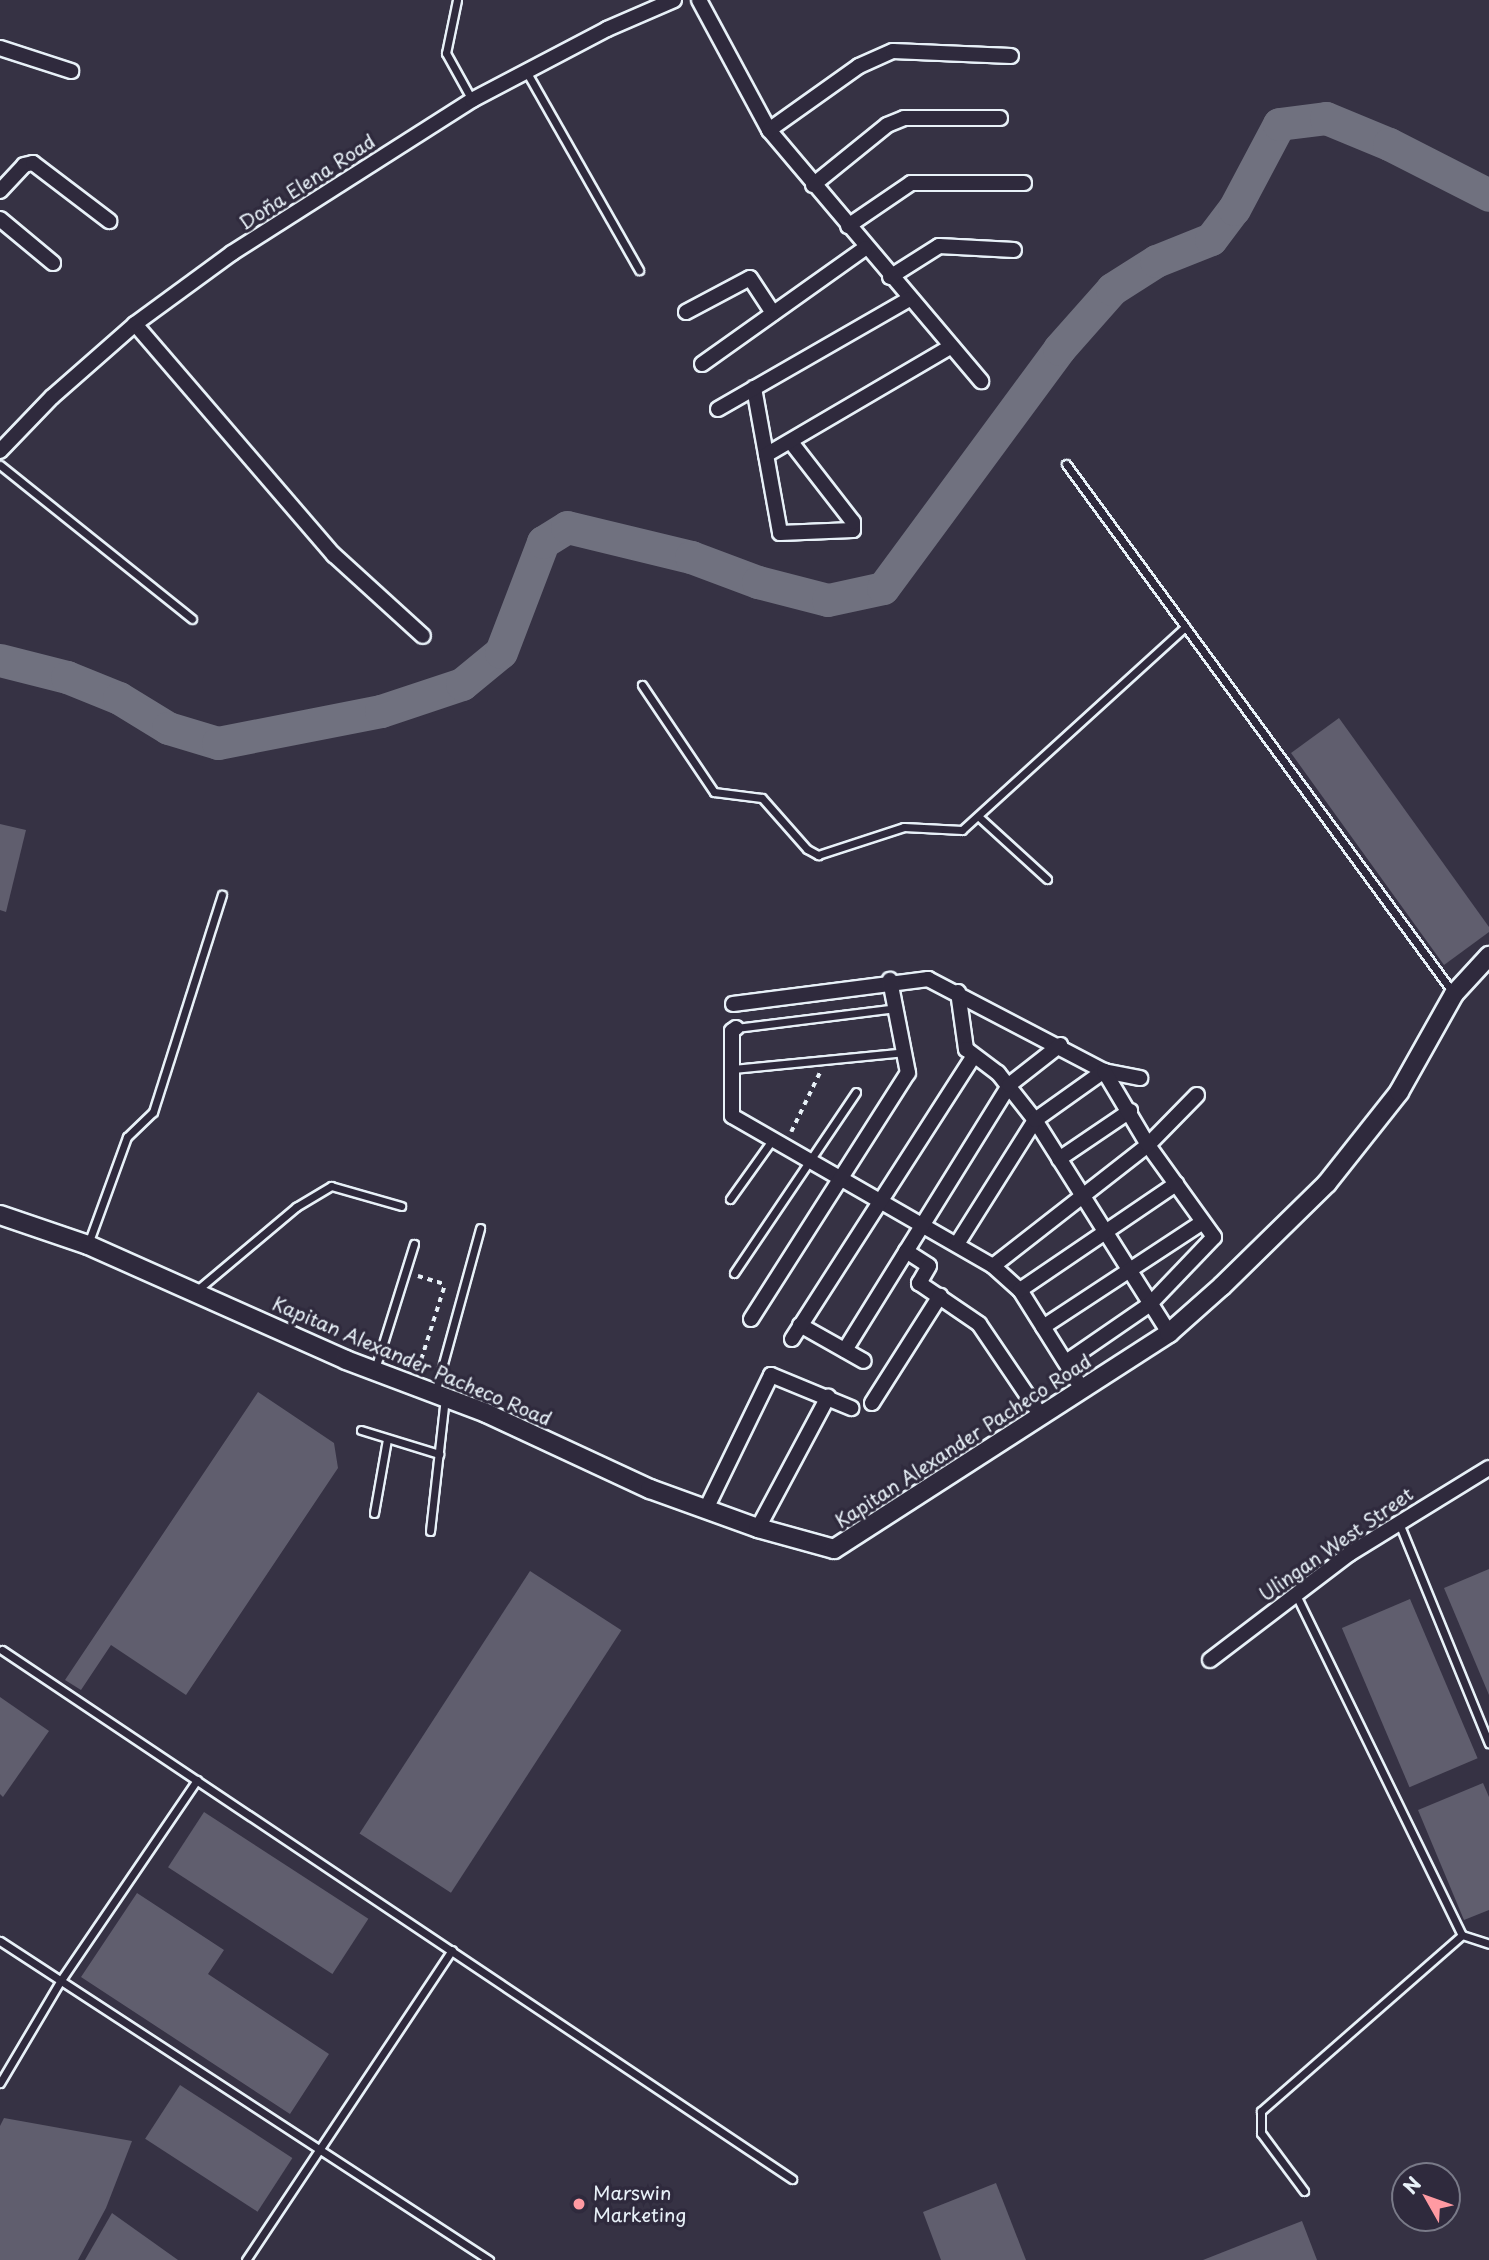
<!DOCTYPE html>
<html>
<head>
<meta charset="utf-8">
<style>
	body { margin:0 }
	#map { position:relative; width:1489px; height:2260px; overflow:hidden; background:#363244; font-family:"Playpen Sans",sans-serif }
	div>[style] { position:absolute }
	.river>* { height:33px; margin:-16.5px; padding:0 16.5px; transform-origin:16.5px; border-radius:16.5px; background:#70717f }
	.building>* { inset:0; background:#605e6e; transform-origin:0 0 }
	.path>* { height:3.5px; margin-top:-1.75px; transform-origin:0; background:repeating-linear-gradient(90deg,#e8f1f8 0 5px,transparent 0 10px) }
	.roads { filter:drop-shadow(2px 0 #e8f1f8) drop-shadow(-2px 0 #e8f1f8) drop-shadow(0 2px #e8f1f8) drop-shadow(0 -2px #e8f1f8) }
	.service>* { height:7px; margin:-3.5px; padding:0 3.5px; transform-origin:3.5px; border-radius:3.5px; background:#2f2a3d }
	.minor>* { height:14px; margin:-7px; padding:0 7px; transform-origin:7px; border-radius:7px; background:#2f2a3d }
	.tertiary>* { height:18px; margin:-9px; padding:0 9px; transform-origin:9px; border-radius:9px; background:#2f2a3d }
	.dots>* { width:19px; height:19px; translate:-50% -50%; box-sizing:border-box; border:4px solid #2f2a3d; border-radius:50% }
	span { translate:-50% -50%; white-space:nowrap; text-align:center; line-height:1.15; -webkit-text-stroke:7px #2f2a3d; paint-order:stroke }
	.street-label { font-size:19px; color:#e8f1f8 }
	.poi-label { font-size:19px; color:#e8f1f8 }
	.left { translate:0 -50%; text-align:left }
	.north { position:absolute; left:1391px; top:2162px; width:70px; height:70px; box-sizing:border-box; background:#2f2a3d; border:2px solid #797a88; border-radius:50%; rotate:310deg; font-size:19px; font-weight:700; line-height:28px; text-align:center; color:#e8f1f8 }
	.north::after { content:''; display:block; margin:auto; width:24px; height:32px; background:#ff9aa2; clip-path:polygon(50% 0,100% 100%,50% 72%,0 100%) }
</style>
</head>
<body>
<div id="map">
	<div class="river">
		<div style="left:0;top:660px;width:69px;rotate:14.2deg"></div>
		<div style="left:67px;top:677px;width:56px;rotate:22deg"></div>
		<div style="left:119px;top:698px;width:57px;rotate:31.5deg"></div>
		<div style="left:168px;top:728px;width:52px;rotate:16.7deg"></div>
		<div style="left:218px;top:743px;width:166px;rotate:-11.1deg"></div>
		<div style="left:381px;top:711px;width:85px;rotate:-18.4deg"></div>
		<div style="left:462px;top:684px;width:50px;rotate:-39.4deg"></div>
		<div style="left:501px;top:652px;width:118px;rotate:-69.1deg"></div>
		<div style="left:543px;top:542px;width:28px;rotate:-32deg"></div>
		<div style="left:567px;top:527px;width:128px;rotate:13.6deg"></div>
		<div style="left:691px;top:557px;width:72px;rotate:20.5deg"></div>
		<div style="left:758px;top:582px;width:72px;rotate:14.4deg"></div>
		<div style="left:828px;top:600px;width:56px;rotate:-12.3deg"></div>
		<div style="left:883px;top:588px;width:297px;rotate:-53.6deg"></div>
		<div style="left:1059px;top:349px;width:80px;rotate:-48.5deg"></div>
		<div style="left:1112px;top:289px;width:52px;rotate:-32.5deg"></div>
		<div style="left:1156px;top:261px;width:59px;rotate:-21.8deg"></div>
		<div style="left:1211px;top:239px;width:38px;rotate:-53deg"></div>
		<div style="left:1234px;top:209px;width:96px;rotate:-62.1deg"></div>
		<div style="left:1279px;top:124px;width:47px;rotate:-7.3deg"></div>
		<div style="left:1326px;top:118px;width:68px;rotate:22.4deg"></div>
		<div style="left:1389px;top:144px;width:112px;rotate:27deg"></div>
	</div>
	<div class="building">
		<div style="clip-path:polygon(1339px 718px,1489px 927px,1489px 932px,1444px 965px,1291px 753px)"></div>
		<div style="clip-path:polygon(0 824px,26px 830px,6px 912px,0 910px)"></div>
		<div style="clip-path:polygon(258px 1392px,334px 1443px,338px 1468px,186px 1695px,111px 1645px,81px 1690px,65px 1680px)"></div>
		<div style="clip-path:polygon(1489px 1569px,1489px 1695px,1444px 1588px)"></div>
		<div style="left:530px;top:1571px;width:109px;height:313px;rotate:33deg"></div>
		<div style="left:1410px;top:1599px;width:173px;height:74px;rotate:67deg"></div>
		<div style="clip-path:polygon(0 1697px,49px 1731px,3px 1797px,0 1794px)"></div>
		<div style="clip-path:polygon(1483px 1783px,1489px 1797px,1489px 1910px,1464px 1920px,1418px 1810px)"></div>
		<div style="left:204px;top:1812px;width:196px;height:66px;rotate:33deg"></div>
		<div style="clip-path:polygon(137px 1893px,224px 1950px,208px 1974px,329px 2054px,290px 2114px,81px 1977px)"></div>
		<div style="left:180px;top:2085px;width:134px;height:64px;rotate:33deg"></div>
		<div style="clip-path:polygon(4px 2118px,132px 2141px,106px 2208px,78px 2260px,0 2260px,0 2126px)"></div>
		<div style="clip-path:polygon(996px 2183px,1026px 2260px,941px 2260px,923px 2212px)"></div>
		<div style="clip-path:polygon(112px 2213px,178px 2260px,85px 2260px)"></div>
		<div style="clip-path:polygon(1302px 2221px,1317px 2260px,1203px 2260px)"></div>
	</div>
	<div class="path">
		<div style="left:791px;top:1132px;width:67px;rotate:-64.2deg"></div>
		<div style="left:418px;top:1276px;width:27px;rotate:17deg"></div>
		<div style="left:418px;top:1369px;width:89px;rotate:-72.4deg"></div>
	</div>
	<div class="roads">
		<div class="service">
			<div style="left:457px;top:0;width:54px;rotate:101.7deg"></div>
			<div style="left:446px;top:53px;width:54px;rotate:61deg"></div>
			<div style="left:526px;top:71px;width:229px;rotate:60.4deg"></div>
			<div style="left:1066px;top:464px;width:657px;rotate:53.79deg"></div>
			<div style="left:0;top:465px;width:246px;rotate:38.7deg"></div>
			<div style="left:642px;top:685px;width:129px;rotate:56.1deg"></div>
			<div style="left:714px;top:792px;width:48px;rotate:7.1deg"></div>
			<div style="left:762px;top:798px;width:68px;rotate:48.6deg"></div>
			<div style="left:807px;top:849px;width:13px;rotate:29deg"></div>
			<div style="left:818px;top:855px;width:90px;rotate:-18deg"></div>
			<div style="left:904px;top:827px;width:58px;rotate:3deg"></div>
			<div style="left:962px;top:830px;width:302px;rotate:-42.3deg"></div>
			<div style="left:979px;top:817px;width:92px;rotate:42.4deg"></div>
			<div style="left:736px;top:1028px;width:161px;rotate:-7.1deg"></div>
			<div style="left:733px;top:1069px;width:173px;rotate:-5.6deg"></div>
			<div style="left:730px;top:1199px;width:74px;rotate:-54.4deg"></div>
			<div style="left:88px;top:1244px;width:114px;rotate:-70deg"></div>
			<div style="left:127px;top:1137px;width:36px;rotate:-44deg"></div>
			<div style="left:153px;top:1112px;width:228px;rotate:-72.4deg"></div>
			<div style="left:734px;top:1273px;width:218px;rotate:-56deg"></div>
			<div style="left:196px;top:1291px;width:131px;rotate:-40deg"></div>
			<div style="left:296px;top:1207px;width:41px;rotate:-31deg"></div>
			<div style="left:331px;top:1186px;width:73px;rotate:15.9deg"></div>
			<div style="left:375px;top:1369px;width:131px;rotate:-72.7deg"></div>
			<div style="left:435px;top:1393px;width:171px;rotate:-74.7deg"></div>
			<div style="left:361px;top:1430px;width:82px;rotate:17.1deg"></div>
			<div style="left:374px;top:1513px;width:75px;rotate:-80deg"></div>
			<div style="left:1399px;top:1523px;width:238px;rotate:67.8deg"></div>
			<div style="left:430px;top:1531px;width:134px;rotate:-83.6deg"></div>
			<div style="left:1296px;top:1595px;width:378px;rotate:64deg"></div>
			<div style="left:1462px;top:1935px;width:28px;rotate:18deg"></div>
			<div style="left:2px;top:1650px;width:951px;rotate:33.81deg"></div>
			<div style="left:0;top:1941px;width:584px;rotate:33.12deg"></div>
			<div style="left:0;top:2083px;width:120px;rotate:-59.4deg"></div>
			<div style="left:61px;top:1980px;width:242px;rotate:-55.8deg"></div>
			<div style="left:1304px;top:2191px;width:72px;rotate:-126.6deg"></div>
			<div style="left:1261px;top:2133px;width:22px;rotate:-90deg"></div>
			<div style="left:1261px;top:2111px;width:267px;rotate:-41.2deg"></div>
			<div style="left:246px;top:2260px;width:372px;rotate:-56.4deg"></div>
		</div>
		<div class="minor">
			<div style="left:699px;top:0;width:148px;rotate:61.7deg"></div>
			<div style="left:769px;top:130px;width:329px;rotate:49.8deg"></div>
			<div style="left:0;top:48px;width:75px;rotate:17.9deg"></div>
			<div style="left:769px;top:130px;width:110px;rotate:-35.4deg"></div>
			<div style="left:859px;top:66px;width:37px;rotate:-24deg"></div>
			<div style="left:893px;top:51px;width:118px;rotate:2.4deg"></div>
			<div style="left:813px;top:185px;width:95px;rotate:-39deg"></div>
			<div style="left:887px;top:125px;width:18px;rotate:-22deg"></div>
			<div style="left:904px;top:118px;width:96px"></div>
			<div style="left:0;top:191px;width:35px;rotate:-47deg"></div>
			<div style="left:24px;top:165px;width:9px;rotate:-13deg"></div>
			<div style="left:33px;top:163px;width:96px;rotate:37.3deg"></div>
			<div style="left:0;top:219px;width:69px;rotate:39.7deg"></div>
			<div style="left:848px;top:226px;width:76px;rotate:-34.3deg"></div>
			<div style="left:911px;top:183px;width:113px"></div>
			<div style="left:890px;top:277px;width:58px;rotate:-32.3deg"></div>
			<div style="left:939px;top:246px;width:75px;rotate:3.1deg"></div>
			<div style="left:686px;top:312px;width:72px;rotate:-28deg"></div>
			<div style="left:750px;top:278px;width:42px;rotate:56.7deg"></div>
			<div style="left:135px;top:324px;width:305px;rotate:49.3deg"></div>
			<div style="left:334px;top:555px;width:120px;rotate:42.3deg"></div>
			<div style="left:702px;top:364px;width:200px;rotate:-35.4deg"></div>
			<div style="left:754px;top:388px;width:147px;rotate:79.8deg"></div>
			<div style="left:780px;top:533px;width:73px;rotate:-2.4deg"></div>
			<div style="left:853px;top:530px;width:8px;rotate:-90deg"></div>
			<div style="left:853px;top:522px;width:101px;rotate:-127.8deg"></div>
			<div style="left:718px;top:409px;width:220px;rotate:-29.9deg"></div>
			<div style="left:0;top:451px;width:75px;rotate:-46.1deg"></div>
			<div style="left:52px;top:397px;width:111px;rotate:-41.3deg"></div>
			<div style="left:135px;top:324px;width:120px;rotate:-36.2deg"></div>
			<div style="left:232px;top:253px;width:285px;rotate:-32.5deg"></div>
			<div style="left:472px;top:100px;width:153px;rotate:-27.7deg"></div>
			<div style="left:607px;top:29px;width:73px;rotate:-23.4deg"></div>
			<div style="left:766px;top:455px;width:213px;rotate:-30.4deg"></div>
			<div style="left:958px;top:992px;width:58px;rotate:82deg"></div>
			<div style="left:966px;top:1049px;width:40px;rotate:37deg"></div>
			<div style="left:998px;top:1073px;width:60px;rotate:51.8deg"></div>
			<div style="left:1035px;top:1120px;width:252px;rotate:57.8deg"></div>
			<div style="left:733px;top:1004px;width:197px;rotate:-7.3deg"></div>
			<div style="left:928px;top:979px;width:199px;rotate:27.6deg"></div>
			<div style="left:1104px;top:1071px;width:37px;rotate:11deg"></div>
			<div style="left:736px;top:1028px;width:5px;rotate:143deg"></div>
			<div style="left:732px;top:1031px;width:85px;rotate:90deg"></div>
			<div style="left:732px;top:1116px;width:301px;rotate:29.9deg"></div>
			<div style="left:993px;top:1266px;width:36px;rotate:42deg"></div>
			<div style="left:1020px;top:1290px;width:117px;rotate:57.9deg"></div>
			<div style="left:1059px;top:1159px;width:86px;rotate:-34.1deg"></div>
			<div style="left:957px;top:1244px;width:146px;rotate:-57.8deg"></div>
			<div style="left:1035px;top:1120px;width:85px;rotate:-35.4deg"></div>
			<div style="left:906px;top:1251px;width:27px;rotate:33deg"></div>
			<div style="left:929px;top:1266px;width:20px;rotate:120deg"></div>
			<div style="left:919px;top:1283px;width:73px;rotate:34.3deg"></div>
			<div style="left:979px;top:1324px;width:109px;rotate:55.9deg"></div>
			<div style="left:993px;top:1266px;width:197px;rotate:-38deg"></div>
			<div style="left:1148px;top:1145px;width:70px;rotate:-45.6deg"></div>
			<div style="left:1020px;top:1290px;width:189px;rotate:-34.2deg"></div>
			<div style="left:751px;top:1319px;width:292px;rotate:-57.5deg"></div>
			<div style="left:908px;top:1073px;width:95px;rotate:-101deg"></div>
			<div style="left:800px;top:1325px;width:73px;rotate:29.4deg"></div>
			<div style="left:1043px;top:1327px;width:191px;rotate:-33.3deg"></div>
			<div style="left:792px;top:1339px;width:336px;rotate:-57.3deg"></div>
			<div style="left:845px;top:1350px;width:312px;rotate:-58.2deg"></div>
			<div style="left:1009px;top:1085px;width:65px;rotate:-38.1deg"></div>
			<div style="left:1066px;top:1362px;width:101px;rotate:-34.5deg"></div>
			<div style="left:1149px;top:1305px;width:94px;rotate:-46.3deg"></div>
			<div style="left:1214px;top:1237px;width:113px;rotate:-125.7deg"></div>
			<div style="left:1148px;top:1145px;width:86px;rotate:-120.7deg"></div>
			<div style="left:872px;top:1403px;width:127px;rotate:-57.6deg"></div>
			<div style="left:706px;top:1509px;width:149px;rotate:-64.1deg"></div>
			<div style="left:771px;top:1375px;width:87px;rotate:22.4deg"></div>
			<div style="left:758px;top:1528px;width:149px;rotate:-61.9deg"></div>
			<div style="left:1210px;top:1660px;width:175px;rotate:-37.3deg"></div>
			<div style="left:1349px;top:1554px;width:164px;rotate:-31.6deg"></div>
		</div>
		<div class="tertiary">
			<div style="left:0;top:1215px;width:93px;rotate:18.8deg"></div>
			<div style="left:88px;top:1245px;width:282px;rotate:24deg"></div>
			<div style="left:346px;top:1360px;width:150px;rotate:20.7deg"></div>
			<div style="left:486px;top:1413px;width:181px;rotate:24.9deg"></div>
			<div style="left:650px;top:1489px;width:115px;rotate:19.9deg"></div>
			<div style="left:758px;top:1528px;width:79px;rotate:15.4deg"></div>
			<div style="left:834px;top:1549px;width:399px;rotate:-32.8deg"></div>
			<div style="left:1169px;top:1333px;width:71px;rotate:-41.6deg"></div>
			<div style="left:1222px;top:1286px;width:147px;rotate:-44.4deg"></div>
			<div style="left:1327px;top:1183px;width:116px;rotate:-51.6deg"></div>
			<div style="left:1399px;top:1092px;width:112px;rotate:-60.7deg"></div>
			<div style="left:1454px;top:994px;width:52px;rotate:-47.4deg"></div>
		</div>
	</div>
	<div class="dots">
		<div style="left:579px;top:2204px;background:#ff9aa2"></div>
	</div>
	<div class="street-label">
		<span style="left:307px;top:182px;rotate:-33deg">Doña Elena Road</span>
		<span style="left:412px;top:1361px;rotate:23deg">Kapitan Alexander Pacheco Road</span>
		<span style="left:963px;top:1441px;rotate:-33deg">Kapitan Alexander Pacheco Road</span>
		<span style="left:1336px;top:1544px;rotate:-35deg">Ulingan West Street</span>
	</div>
	<div class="poi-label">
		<span class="left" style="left:593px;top:2204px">Marswin<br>Marketing</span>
	</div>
	<div class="north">N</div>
</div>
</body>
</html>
